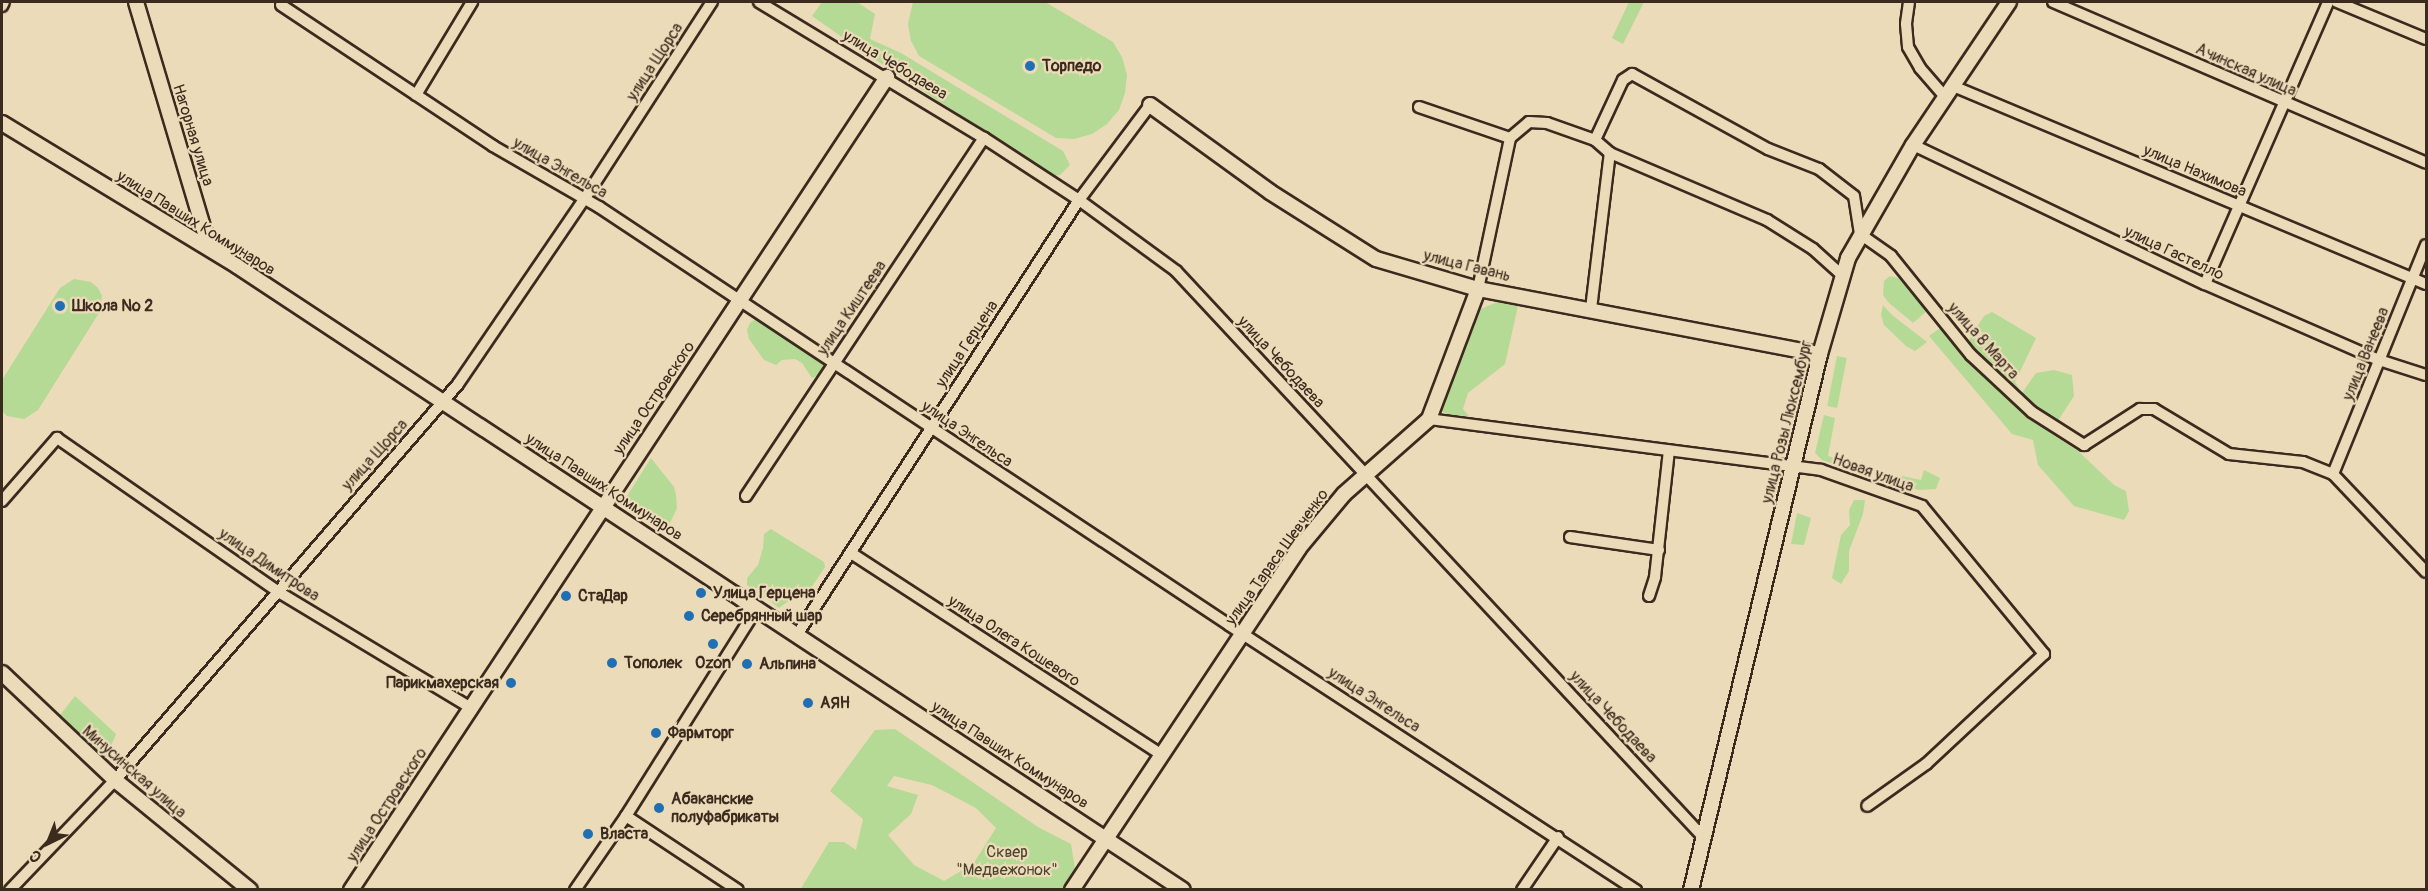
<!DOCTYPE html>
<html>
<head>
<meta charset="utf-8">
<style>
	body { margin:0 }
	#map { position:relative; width:2428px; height:891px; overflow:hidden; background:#ecdbb8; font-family:Pangolin,sans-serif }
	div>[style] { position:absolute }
	.green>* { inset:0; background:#b5da95; transform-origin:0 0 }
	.roads { filter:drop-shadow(2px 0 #3b2a1e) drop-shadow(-2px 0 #3b2a1e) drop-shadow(0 2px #3b2a1e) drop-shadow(0 -2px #3b2a1e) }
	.minor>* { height:10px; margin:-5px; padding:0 5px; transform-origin:5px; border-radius:5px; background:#ecdbb8 }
	.tertiary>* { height:14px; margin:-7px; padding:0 7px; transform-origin:7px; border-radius:7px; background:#ecdbb8 }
	.dots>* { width:16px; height:16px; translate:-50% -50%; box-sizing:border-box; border:3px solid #ecdbb8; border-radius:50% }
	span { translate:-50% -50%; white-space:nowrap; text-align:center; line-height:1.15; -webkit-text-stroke:4.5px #ecdbb8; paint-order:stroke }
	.street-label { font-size:16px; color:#3b2a1e }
	.poi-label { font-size:16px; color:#3b2a1e; font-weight:700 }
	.left { translate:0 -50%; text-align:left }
	.right { translate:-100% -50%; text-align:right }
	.park-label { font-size:16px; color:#4d4430 }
	.frame { position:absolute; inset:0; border:3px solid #3b2a1e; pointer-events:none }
	.north { position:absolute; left:18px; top:813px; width:60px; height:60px; -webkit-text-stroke:4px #ecdbb8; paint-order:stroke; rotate:223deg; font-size:16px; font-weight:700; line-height:24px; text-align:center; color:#3b2a1e }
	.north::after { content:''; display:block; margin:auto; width:21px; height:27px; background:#3b2a1e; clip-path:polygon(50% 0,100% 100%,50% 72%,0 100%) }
</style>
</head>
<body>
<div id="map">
	<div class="green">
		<div style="clip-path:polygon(822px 2px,857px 2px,875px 14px,870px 39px,901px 53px,1063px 151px,1070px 165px,1060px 175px,1053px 176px,862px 51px,812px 16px)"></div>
		<div style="clip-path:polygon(913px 2px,1045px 2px,1113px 42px,1122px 57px,1127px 75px,1125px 93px,1119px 110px,1107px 124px,1092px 134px,1074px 139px,1056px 138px,919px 56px,911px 41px,908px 24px)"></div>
		<div style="clip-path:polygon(1629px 2px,1644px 2px,1623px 44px,1612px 38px)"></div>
		<div style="clip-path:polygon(1890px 276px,1898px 278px,1928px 310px,1913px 323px,1889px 303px,1883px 295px,1884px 281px)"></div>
		<div style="clip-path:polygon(74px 279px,91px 282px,98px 288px,102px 296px,99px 313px,38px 410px,24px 419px,7px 416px,2px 411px,2px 380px,60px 288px)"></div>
		<div style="clip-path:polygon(1498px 302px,1518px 306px,1505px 364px,1468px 393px,1463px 409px,1469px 416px,1448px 415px,1440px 410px,1478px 310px)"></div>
		<div style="clip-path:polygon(1883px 305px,1892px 315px,1927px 342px,1915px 351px,1906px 346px,1884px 325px,1881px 315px)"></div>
		<div style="clip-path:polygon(1992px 312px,2036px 338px,2015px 382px,2022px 393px,2036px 373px,2054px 370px,2072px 375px,2074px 396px,2050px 433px,2077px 450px,2114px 485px,2126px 491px,2129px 511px,2124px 520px,2074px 506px,2038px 465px,2033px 440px,2012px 434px,1929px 336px,1943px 326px,1963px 349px,1984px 316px)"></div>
		<div style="clip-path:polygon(757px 318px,823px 365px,824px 370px,821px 374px,812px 378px,802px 363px,795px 359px,782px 360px,776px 365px,764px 360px,749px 339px,747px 330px,750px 323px)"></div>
		<div style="left:1837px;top:356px;width:10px;height:51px;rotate:11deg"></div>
		<div style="clip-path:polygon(1824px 415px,1835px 418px,1828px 456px,1851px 463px,1848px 469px,1822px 460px,1815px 453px)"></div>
		<div style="clip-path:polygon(651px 458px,674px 487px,676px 495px,677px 508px,670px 523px,662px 530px,622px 504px)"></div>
		<div style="clip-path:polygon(1924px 470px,1940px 478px,1936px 489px,1919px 490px,1900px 485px,1902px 476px,1921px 480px)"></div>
		<div style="clip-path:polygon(1854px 500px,1865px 500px,1863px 514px,1849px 551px,1849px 571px,1841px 584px,1832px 578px,1841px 535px,1850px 525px,1849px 510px)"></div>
		<div style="clip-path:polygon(1797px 513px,1811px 518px,1804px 545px,1791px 544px)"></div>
		<div style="clip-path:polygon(771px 529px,824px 562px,825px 567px,803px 600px,794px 597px,779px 608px,747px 585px,747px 578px,758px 565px,763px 548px,764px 534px)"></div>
		<div style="clip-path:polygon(75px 696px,116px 734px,104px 763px,57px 719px)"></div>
		<div style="clip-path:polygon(evenodd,895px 729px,1038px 827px,1071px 844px,1076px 875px,1066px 889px,800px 890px,829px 842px,844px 842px,856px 850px,863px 819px,830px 791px,875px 730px,895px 729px,894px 776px,932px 785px,976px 808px,996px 828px,973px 864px,944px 881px,914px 865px,888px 835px,911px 814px,918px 795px,887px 786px,894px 776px)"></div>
	</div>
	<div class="roads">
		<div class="minor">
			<div style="left:759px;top:2px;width:263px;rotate:31.2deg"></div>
			<div style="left:984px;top:138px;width:113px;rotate:33.1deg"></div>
			<div style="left:1079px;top:200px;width:120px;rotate:36.2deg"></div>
			<div style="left:1176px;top:271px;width:773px;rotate:47.04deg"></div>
			<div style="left:1909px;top:2px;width:22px;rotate:98deg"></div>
			<div style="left:1906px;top:24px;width:23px;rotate:85deg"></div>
			<div style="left:1908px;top:47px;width:24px;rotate:60deg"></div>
			<div style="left:1920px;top:68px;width:38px;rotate:49deg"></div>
			<div style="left:2053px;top:2px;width:406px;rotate:23.3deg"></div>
			<div style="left:2337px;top:2px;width:96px;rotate:22.6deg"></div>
			<div style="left:281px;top:5px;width:255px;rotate:33.6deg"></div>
			<div style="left:493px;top:146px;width:122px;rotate:29.9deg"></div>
			<div style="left:599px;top:207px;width:756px;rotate:33.56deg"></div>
			<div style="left:1229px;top:625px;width:486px;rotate:33.1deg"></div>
			<div style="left:2px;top:6px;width:4px;rotate:-63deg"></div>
			<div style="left:1953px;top:86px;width:513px;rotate:22.71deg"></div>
			<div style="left:416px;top:95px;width:109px;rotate:-58.9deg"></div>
			<div style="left:1419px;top:107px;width:96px;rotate:18.8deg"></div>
			<div style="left:1510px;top:138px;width:25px;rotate:-40deg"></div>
			<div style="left:1529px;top:122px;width:18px;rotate:3deg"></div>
			<div style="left:1547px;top:123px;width:51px;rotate:19.5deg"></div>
			<div style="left:1595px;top:140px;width:20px;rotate:41deg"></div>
			<div style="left:1610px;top:153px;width:171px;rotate:23.1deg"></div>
			<div style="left:1767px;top:220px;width:54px;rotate:32.2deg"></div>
			<div style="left:1813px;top:249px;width:39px;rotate:42deg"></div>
			<div style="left:1595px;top:140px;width:66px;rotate:-65deg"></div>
			<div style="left:1623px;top:80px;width:11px;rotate:-34deg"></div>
			<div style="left:1632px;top:74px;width:155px;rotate:28.9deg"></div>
			<div style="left:1768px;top:149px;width:55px;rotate:21.4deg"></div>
			<div style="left:1819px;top:169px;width:44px;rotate:37.6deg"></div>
			<div style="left:1854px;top:196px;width:38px;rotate:81deg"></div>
			<div style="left:1860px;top:234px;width:38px;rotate:35deg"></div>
			<div style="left:1891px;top:256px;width:127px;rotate:51.1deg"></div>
			<div style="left:1971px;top:355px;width:83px;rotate:43.1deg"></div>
			<div style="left:2032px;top:412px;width:62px;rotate:32.4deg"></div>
			<div style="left:2084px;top:445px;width:67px;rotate:-32.7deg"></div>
			<div style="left:2140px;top:409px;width:14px"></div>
			<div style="left:2154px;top:409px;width:87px;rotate:31deg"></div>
			<div style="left:2229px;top:454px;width:74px;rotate:6.2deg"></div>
			<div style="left:2303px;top:462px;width:32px;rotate:22deg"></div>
			<div style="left:2333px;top:474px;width:135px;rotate:46.5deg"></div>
			<div style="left:1913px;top:145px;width:323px;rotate:25.5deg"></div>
			<div style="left:2205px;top:284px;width:190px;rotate:23.6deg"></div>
			<div style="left:2379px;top:360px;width:49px;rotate:17.7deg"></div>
			<div style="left:2205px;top:284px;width:308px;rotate:-66.4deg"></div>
			<div style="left:1478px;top:289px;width:154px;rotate:-78deg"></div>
			<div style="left:1591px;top:309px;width:157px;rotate:-83.1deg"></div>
			<div style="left:1429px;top:419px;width:395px;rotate:7.4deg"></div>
			<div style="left:1821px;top:470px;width:107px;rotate:19.6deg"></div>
			<div style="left:1922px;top:506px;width:192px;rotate:50.5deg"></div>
			<div style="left:2044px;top:654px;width:161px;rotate:137deg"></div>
			<div style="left:1926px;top:764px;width:72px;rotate:144.6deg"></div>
			<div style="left:2333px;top:474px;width:247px;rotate:-67.9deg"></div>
			<div style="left:746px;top:496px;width:430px;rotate:-56.4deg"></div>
			<div style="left:2px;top:501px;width:84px;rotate:-48.9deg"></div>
			<div style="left:57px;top:438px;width:268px;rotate:34.8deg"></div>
			<div style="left:277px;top:591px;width:227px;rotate:31.1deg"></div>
			<div style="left:1570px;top:537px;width:90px;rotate:8.3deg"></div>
			<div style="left:851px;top:553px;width:369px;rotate:33deg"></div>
			<div style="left:1649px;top:596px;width:20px;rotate:-72deg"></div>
			<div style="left:1655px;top:577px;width:127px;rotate:-83.7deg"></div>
			<div style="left:797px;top:635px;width:518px;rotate:-57.05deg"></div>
			<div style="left:1079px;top:200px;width:119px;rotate:-53.2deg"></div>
			<div style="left:626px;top:816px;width:134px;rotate:33.5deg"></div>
			<div style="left:10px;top:890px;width:152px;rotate:-46.3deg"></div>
			<div style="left:115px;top:780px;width:524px;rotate:-49.1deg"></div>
			<div style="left:458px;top:384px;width:225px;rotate:-55.7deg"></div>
			<div style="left:585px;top:198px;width:234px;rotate:-57.1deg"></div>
			<div style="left:575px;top:890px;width:90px;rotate:-55.4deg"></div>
			<div style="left:626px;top:816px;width:246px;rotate:-57.8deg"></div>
			<div style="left:1522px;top:890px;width:64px;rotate:-55.8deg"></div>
		</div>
		<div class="tertiary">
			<div style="left:136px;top:2px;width:241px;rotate:73.4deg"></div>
			<div style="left:205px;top:233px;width:26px;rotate:47deg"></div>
			<div style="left:1150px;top:105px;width:148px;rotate:35.9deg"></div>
			<div style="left:1270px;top:192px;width:125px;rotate:32.3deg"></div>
			<div style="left:1376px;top:259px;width:106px;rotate:16.4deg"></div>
			<div style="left:1478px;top:289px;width:348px;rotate:10.8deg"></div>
			<div style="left:2px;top:123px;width:275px;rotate:31.3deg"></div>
			<div style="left:237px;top:266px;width:1133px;rotate:33.41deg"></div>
			<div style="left:2px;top:673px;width:156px;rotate:43.4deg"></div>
			<div style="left:115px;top:780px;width:174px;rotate:39.2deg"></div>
			<div style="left:351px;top:890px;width:974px;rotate:-56.6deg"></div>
			<div style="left:1072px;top:890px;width:410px;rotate:-56.4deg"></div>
			<div style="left:1299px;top:548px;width:70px;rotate:-50.2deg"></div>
			<div style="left:1344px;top:494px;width:113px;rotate:-41.4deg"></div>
			<div style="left:1429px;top:419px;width:139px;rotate:-69.3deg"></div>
			<div style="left:1691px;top:890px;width:551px;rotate:-76.47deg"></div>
			<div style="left:1820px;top:354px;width:100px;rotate:-73.7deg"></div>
			<div style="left:1848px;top:258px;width:130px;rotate:-60.1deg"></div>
			<div style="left:1913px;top:145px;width:172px;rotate:-56.1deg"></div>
		</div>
	</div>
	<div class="dots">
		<div style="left:1030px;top:66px;background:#1f6fb2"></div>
		<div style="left:60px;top:306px;background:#1f6fb2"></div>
		<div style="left:701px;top:593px;background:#1f6fb2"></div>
		<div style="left:566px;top:596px;background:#1f6fb2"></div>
		<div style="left:689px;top:616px;background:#1f6fb2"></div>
		<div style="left:713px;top:644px;background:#1f6fb2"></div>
		<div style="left:612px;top:663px;background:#1f6fb2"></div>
		<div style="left:747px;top:664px;background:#1f6fb2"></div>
		<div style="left:511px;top:683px;background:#1f6fb2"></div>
		<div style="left:808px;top:703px;background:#1f6fb2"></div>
		<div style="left:656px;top:733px;background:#1f6fb2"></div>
		<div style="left:659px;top:808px;background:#1f6fb2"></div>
		<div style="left:588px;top:834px;background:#1f6fb2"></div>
	</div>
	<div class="street-label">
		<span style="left:655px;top:62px;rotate:-57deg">улица Щорса</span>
		<span style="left:895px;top:65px;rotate:31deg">улица Чебодаева</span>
		<span style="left:2246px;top:70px;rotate:24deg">Ачинская улица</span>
		<span style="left:193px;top:135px;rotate:73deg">Нагорная улица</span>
		<span style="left:560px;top:168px;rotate:30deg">улица Энгельса</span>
		<span style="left:2195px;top:171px;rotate:23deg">улица Нахимова</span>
		<span style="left:196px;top:223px;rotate:32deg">улица Павших Коммунаров</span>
		<span style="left:2174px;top:253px;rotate:25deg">улица Гастелло</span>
		<span style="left:1467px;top:266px;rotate:14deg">улица Гавань</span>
		<span style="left:852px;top:308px;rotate:-56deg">улица Киштеева</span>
		<span style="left:1983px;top:341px;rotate:48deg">улица 8 Марта</span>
		<span style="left:967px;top:344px;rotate:-57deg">улица Герцена</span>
		<span style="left:2366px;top:354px;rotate:-68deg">улица Ванеева</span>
		<span style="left:1281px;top:362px;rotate:47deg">улица Чебодаева</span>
		<span style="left:654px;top:398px;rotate:-56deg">улица Островского</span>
		<span style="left:1787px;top:422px;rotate:-76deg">улица Розы Люксембург</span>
		<span style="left:967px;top:434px;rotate:34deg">улица Энгельса</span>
		<span style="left:375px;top:455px;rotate:-48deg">улица Щорса</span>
		<span style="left:1873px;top:473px;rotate:20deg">Новая улица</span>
		<span style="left:604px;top:487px;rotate:33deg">улица Павших Коммунаров</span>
		<span style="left:1277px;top:557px;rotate:-54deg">улица Тараса Шевченко</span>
		<span style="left:269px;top:565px;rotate:34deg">улица Димитрова</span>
		<span style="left:1014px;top:641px;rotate:33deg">улица Олега Кошевого</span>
		<span style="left:1374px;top:700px;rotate:33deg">улица Энгельса</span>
		<span style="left:1613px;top:717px;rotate:47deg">улица Чебодаева</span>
		<span style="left:1010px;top:755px;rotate:33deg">улица Павших Коммунаров</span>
		<span style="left:134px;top:772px;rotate:41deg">Минусинская улица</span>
		<span style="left:387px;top:805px;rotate:-57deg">улица Островского</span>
	</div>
	<div class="poi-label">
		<span class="left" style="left:1042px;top:66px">Торпедо</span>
		<span class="left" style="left:72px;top:306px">Школа № 2</span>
		<span class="left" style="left:713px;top:593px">Улица Герцена</span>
		<span class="left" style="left:578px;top:596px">СтаДар</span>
		<span class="left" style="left:701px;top:616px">Серебрянный шар</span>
		<span class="left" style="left:624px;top:663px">Тополек</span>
		<span style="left:713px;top:663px">Ozon</span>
		<span class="left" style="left:759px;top:664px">Альпина</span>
		<span class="right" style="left:499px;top:683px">Парикмахерская</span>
		<span class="left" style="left:820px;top:703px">АЯН</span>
		<span class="left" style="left:668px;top:733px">Фармторг</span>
		<span class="left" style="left:671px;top:808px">Абаканские<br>полуфабрикаты</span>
		<span class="left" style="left:600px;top:834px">Власта</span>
	</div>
	<div class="park-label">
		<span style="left:1007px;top:861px">Сквер<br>"Медвежонок"</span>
	</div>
	<div class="frame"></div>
	<div class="north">С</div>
</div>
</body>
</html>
